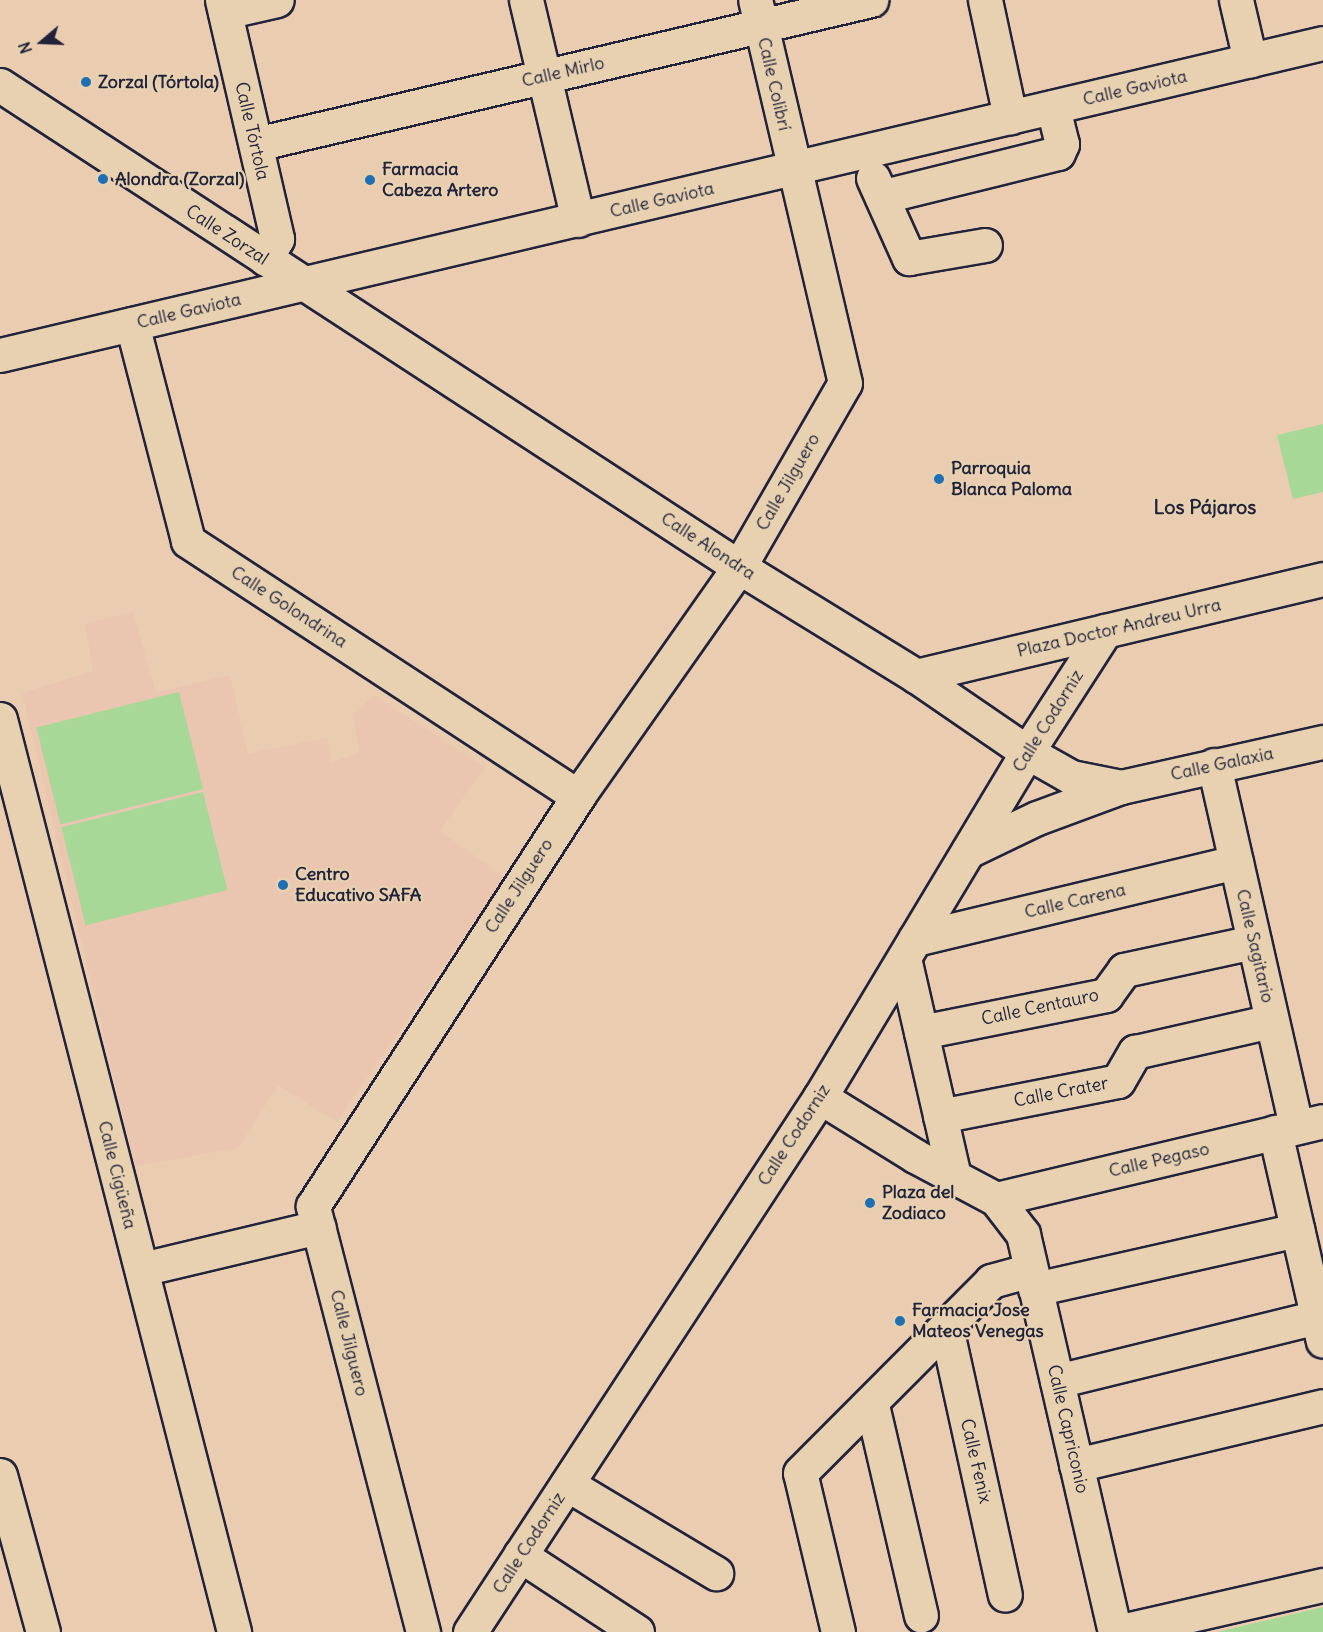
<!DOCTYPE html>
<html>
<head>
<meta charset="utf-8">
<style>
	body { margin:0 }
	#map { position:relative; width:1323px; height:1632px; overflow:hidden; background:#eacdb0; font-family:Delius,sans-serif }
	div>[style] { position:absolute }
	.built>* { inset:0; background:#eac5af }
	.green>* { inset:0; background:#a8d898; transform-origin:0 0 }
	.roads { filter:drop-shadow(2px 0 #22223b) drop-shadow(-2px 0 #22223b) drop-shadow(0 2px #22223b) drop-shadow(0 -2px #22223b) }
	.minor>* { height:33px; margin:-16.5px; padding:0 16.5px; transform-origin:16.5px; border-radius:16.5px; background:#e7d1b0 }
	.dots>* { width:16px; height:16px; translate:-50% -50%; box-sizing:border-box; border:3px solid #e7d1b0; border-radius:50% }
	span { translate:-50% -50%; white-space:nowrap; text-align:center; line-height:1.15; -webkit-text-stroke:4.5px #e7d1b0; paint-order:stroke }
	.street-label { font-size:18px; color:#22223b }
	.poi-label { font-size:18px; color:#22223b; font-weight:700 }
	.left { translate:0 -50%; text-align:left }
	.neighbourhood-label { font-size:20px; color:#22223b; font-weight:700 }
	.north { position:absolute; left:12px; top:12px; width:60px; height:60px; -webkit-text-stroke:4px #e7d1b0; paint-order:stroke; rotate:251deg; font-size:16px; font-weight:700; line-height:24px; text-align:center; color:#22223b }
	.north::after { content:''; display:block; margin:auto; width:21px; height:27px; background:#22223b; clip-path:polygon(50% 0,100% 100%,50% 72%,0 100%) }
</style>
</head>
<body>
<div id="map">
	<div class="built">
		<div style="clip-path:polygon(133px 612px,156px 693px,230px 675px,248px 754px,327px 738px,331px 762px,360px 753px,353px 715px,374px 695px,485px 767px,440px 831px,504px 877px,337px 1122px,278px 1085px,238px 1148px,135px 1166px,22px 693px,93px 671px,85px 624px)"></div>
	</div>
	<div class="green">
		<div style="clip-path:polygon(1323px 424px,1323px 492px,1293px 499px,1277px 435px)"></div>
		<div style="left:179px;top:692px;width:100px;height:147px;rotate:76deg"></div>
		<div style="left:203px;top:792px;width:101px;height:146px;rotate:76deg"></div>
		<div style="clip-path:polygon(1323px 1607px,1323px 1632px,1217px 1632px)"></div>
	</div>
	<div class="roads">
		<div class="minor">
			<div style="left:222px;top:0;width:245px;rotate:77deg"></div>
			<div style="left:277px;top:239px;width:23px;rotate:121deg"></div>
			<div style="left:526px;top:0;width:226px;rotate:76.7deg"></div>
			<div style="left:985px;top:0;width:120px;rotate:77.9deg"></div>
			<div style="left:1236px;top:0;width:62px;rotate:76.9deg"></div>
			<div style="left:225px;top:12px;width:53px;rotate:-13deg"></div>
			<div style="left:0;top:85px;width:882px;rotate:33.11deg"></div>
			<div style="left:739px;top:567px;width:208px;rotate:31.6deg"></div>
			<div style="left:916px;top:676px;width:135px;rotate:34.4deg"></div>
			<div style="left:1027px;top:752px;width:51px;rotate:29.6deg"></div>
			<div style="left:1071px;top:777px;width:51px;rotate:11.3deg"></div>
			<div style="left:256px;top:144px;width:632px;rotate:-13.18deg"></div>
			<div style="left:873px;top:178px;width:88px;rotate:65.8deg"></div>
			<div style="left:909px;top:258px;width:77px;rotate:-9.7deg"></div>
			<div style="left:884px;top:196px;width:179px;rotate:-13.9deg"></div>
			<div style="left:1058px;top:153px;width:10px;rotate:-66deg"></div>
			<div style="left:1062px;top:144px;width:38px;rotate:-104deg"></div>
			<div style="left:132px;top:324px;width:224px;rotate:75.5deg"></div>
			<div style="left:188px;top:541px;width:466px;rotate:33.2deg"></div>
			<div style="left:0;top:355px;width:1359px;rotate:-13.27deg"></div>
			<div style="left:916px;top:676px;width:418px;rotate:-13.4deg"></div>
			<div style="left:0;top:719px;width:943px;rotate:75.62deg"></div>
			<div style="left:1214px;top:765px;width:371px;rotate:77.2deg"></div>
			<div style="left:968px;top:851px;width:76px;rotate:-25.6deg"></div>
			<div style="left:1037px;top:818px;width:90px;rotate:-20.3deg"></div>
			<div style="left:1121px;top:787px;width:207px;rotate:-12.6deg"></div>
			<div style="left:915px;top:939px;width:330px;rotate:-13.5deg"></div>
			<div style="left:904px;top:958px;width:224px;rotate:77.1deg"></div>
			<div style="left:921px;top:1032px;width:189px;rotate:-11.3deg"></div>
			<div style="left:1106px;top:995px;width:31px;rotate:-54deg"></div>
			<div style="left:1124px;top:970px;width:133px;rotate:-12.2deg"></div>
			<div style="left:820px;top:1097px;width:112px;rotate:31.8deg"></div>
			<div style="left:915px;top:1156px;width:92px;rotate:28deg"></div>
			<div style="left:996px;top:1199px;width:44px;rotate:52.4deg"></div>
			<div style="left:1023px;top:1234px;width:408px;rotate:77deg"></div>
			<div style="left:940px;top:1116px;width:181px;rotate:-11.1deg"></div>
			<div style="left:1118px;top:1081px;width:34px;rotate:-60deg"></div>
			<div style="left:1135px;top:1052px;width:140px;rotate:-12.8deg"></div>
			<div style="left:1275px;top:1132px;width:214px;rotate:77.1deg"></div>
			<div style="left:996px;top:1199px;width:336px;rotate:-13.4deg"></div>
			<div style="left:159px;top:1265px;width:164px;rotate:-13.4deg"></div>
			<div style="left:1035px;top:1289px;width:269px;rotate:-12.7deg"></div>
			<div style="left:946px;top:1327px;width:274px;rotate:77.6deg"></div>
			<div style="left:1057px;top:1381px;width:268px;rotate:-13.8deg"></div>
			<div style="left:872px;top:1405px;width:216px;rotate:76.9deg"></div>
			<div style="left:1076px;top:1465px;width:254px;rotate:-13.4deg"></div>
			<div style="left:0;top:1475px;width:163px;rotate:74.7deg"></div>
			<div style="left:567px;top:1484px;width:174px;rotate:30.9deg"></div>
			<div style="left:520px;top:1555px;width:140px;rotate:33.3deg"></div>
			<div style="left:423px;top:1632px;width:440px;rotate:-104.5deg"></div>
			<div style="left:313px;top:1206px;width:488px;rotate:-57.1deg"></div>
			<div style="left:578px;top:796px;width:280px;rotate:-54.9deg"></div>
			<div style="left:739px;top:567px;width:212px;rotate:-60.1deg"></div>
			<div style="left:845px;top:383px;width:393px;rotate:-103.2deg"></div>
			<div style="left:470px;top:1632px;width:639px;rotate:-56.81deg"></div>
			<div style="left:820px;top:1097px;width:402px;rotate:-59deg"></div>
			<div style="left:1027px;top:752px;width:144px;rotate:-57.2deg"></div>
			<div style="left:838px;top:1632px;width:163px;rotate:-103.4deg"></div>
			<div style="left:800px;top:1473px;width:271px;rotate:-45.1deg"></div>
			<div style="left:991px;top:1281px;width:41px;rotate:-15.4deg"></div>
			<div style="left:1117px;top:1632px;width:211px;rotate:-12.9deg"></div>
		</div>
	</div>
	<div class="dots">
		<div style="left:86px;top:82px;background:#1f6fb2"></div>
		<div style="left:103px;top:179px;background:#1f6fb2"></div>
		<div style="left:370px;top:180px;background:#1f6fb2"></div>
		<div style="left:939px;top:479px;background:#1f6fb2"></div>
		<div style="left:283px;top:885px;background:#1f6fb2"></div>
		<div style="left:870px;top:1203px;background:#1f6fb2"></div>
		<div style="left:900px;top:1321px;background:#1f6fb2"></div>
	</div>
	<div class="street-label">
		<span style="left:563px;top:72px;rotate:-13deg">Calle Mirlo</span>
		<span style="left:774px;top:84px;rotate:77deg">Calle Colibrí</span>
		<span style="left:1135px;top:88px;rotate:-13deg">Calle Gaviota</span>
		<span style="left:252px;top:131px;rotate:77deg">Calle Tórtola</span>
		<span style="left:662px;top:200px;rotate:-13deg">Calle Gaviota</span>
		<span style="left:227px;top:235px;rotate:33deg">Calle Zorzal</span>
		<span style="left:189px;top:311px;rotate:-13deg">Calle Gaviota</span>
		<span style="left:788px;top:482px;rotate:-60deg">Calle Jilguero</span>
		<span style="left:708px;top:546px;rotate:33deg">Calle Alondra</span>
		<span style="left:289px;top:607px;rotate:33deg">Calle Golondrina</span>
		<span style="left:1119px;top:628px;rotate:-13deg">Plaza Doctor Andreu Urra</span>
		<span style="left:1048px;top:721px;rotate:-58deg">Calle Codorniz</span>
		<span style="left:1222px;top:764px;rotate:-12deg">Calle Galaxia</span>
		<span style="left:519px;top:886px;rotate:-57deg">Calle Jilguero</span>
		<span style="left:1075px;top:901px;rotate:-13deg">Calle Carena</span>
		<span style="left:1255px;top:946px;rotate:77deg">Calle Sagitario</span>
		<span style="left:1040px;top:1007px;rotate:-12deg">Calle Centauro</span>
		<span style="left:1061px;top:1092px;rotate:-11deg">Calle Crater</span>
		<span style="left:794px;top:1135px;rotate:-57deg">Calle Codorniz</span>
		<span style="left:1159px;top:1160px;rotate:-13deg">Calle Pegaso</span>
		<span style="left:117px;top:1175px;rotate:76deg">Calle Cigüeña</span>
		<span style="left:349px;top:1343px;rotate:76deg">Calle Jilguero</span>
		<span style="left:1068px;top:1429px;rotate:77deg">Calle Capriconio</span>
		<span style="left:976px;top:1461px;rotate:77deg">Calle Fenix</span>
		<span style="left:529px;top:1543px;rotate:-57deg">Calle Codorniz</span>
	</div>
	<div class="poi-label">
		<span class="left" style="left:98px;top:82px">Zorzal (Tórtola)</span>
		<span class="left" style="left:382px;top:180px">Farmacia<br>Cabeza Artero</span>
		<span class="left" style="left:115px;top:179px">Alondra (Zorzal)</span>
		<span class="left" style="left:951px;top:479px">Parroquia<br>Blanca Paloma</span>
		<span class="left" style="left:295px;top:885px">Centro<br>Educativo SAFA</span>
		<span class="left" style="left:882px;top:1203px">Plaza del<br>Zodiaco</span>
		<span class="left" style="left:912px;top:1321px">Farmacia Jose<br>Mateos Venegas</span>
	</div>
	<div class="neighbourhood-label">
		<span style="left:1205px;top:506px">Los Pájaros</span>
	</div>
	<div class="north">N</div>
</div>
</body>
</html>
